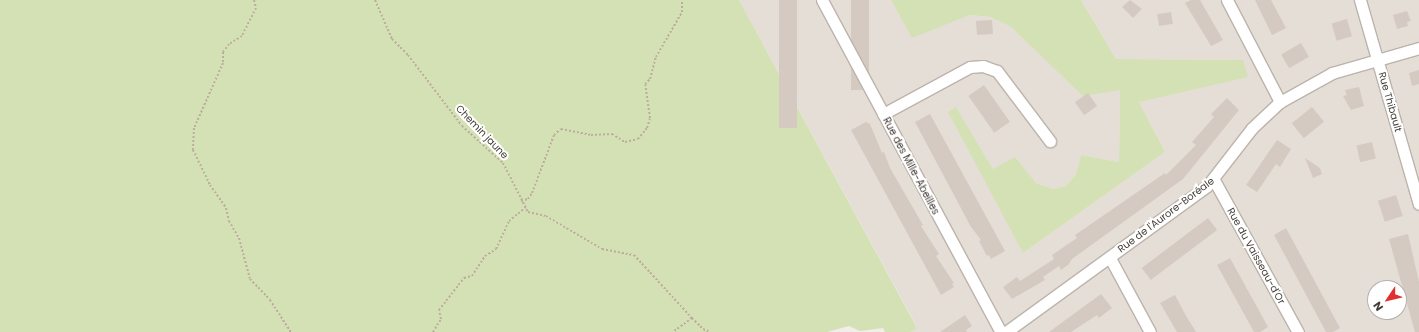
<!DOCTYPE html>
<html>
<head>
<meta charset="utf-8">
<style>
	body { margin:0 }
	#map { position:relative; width:1419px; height:332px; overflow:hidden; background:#f2ede8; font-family:Poppins,sans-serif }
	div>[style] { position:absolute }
	.residential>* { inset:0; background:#e5ded6 }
	.green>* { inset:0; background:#d4e1b5 }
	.building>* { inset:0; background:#d5cac1; transform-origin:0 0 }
	.path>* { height:2px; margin-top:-1px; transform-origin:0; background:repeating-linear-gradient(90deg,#bcad9e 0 2px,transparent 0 4px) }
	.roads { filter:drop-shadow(1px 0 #bcb3ab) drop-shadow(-1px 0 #bcb3ab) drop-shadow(0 1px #bcb3ab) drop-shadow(0 -1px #bcb3ab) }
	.street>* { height:11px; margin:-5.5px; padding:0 5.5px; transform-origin:5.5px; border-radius:5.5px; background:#fff }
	span { translate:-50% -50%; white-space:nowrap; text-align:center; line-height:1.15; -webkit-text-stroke:4px #fff; paint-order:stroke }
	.street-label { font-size:10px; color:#443d37 }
	.north { position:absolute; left:1367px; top:280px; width:40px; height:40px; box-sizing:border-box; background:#fff; border:1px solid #b4b1af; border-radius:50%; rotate:235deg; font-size:11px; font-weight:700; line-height:16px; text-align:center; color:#443d37 }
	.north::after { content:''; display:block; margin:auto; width:14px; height:18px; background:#e03130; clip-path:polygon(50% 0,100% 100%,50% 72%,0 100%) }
</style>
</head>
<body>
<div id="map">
	<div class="residential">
		<div style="clip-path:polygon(evenodd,739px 0,891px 0,912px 37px,970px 15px,990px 17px,1011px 27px,1040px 53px,1120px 90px,1119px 162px,1081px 155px,1076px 174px,1066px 186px,1053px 189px,1036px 183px,1028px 175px,993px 169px,956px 107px,1023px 253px,1165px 152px,1139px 102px,1243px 60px,1116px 59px,1081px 0,1419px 0,1419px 332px,910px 332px,917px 327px,739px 0,1375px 288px,1399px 288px,1399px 312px,1375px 312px,1375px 288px)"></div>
	</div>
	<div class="green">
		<div style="clip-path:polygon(0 0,739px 0,917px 328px,910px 332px,885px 332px,883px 328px,860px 331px,849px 326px,827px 332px,0 332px)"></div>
		<div style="clip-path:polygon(891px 0,1081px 0,1116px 59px,1243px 60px,1248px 77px,1139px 102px,1165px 152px,1023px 253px,948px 112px,956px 107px,993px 169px,1015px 157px,1036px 183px,1053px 189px,1066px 186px,1076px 174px,1081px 155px,1119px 162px,1120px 90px,1083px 96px,1011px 27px,990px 17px,970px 15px,912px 38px)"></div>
	</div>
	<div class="building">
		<div style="left:779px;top:0;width:18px;height:128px"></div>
		<div style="left:851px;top:0;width:18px;height:90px"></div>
		<div style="clip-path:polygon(1130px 0,1142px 9px,1133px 18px,1122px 7px)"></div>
		<div style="clip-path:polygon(1191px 0,1200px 0,1223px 40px,1211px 46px,1185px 3px)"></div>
		<div style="clip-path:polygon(1255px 0,1271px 0,1286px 28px,1272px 35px)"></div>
		<div style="clip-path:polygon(1407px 11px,1411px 21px,1407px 22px,1408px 26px,1397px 29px,1393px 15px)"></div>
		<div style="left:1171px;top:12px;width:12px;height:14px;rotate:81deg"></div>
		<div style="left:1347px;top:19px;width:18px;height:16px;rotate:74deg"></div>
		<div style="left:992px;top:20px;width:14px;height:16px;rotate:86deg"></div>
		<div style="left:1301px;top:43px;width:16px;height:23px;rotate:60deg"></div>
		<div style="clip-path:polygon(1419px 70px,1419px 84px,1412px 86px,1409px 73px)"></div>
		<div style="left:984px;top:85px;width:45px;height:19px;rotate:55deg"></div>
		<div style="clip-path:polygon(1359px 87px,1364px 106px,1351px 110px,1343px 96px,1347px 95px,1345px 90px)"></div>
		<div style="left:1088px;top:93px;width:16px;height:16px;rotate:55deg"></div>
		<div style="clip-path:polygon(1227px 98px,1239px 110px,1183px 179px,1072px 259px,1069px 264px,1061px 270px,1059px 266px,1043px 277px,1045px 280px,1012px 299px,1003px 287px,1017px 277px,1020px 281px,1054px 259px,1052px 255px,1077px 238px,1075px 235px,1165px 173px,1166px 175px,1196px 145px,1192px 142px,1214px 117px,1211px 114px)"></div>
		<div style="left:1312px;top:107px;width:19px;height:26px;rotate:51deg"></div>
		<div style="clip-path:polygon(930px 114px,1005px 251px,991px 259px,989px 255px,987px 256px,979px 241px,981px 240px,971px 227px,915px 122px)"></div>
		<div style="clip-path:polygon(866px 122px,870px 124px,882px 153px,884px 152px,890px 168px,923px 225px,921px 226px,939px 254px,936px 256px,954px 283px,952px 284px,954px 287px,941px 295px,851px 130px)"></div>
		<div style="clip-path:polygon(1277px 140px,1291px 149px,1280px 167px,1276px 164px,1257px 192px,1246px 185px)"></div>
		<div style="left:1372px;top:142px;width:17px;height:16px;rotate:77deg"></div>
		<div style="clip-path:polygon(1305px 158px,1320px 168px,1322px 174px,1313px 178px)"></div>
		<div style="left:1396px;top:195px;width:22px;height:19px;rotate:72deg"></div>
		<div style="left:1208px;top:218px;width:15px;height:83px;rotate:53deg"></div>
		<div style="clip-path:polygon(1286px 228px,1340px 328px,1333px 332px,1326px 332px,1274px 235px)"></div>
		<div style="clip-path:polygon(1408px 234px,1419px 282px,1419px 332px,1415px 332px,1389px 239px)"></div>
		<div style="clip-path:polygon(1230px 258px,1268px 327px,1260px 332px,1254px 332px,1217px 265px)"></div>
		<div style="clip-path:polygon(1101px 294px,1112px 308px,1099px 318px,1097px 315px,1071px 332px,1049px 332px)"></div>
		<div style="clip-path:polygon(1175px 295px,1185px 314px,1196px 332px,1177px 332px,1160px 303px)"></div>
		<div style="clip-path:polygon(965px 315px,972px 326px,966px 330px,967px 332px,940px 332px)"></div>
	</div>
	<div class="path">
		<div style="left:254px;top:0;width:8px;rotate:76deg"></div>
		<div style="left:256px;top:8px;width:31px;rotate:117deg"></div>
		<div style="left:242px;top:36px;width:15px;rotate:148deg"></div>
		<div style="left:229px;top:44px;width:10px;rotate:127deg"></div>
		<div style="left:223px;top:52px;width:11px;rotate:90deg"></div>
		<div style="left:223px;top:63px;width:71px;rotate:114deg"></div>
		<div style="left:194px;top:128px;width:22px;rotate:93deg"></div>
		<div style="left:193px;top:150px;width:39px;rotate:64deg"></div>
		<div style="left:210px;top:185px;width:28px;rotate:55deg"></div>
		<div style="left:226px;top:208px;width:13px;rotate:77deg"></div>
		<div style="left:229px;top:221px;width:20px;rotate:60deg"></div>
		<div style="left:239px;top:238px;width:42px;rotate:75deg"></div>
		<div style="left:250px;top:279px;width:29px;rotate:46deg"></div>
		<div style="left:270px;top:300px;width:38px;rotate:57deg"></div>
		<div style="left:375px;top:0;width:43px;rotate:66.4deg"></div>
		<div style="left:392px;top:39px;width:23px;rotate:45deg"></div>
		<div style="left:408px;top:55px;width:89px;rotate:52.7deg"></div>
		<div style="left:462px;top:126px;width:55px;rotate:42.1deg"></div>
		<div style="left:503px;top:163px;width:55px;rotate:63deg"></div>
		<div style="left:528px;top:212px;width:18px;rotate:13deg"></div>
		<div style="left:546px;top:216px;width:65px;rotate:30.5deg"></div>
		<div style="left:602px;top:249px;width:33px;rotate:11deg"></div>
		<div style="left:634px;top:255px;width:86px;rotate:47.4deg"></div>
		<div style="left:692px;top:318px;width:24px;rotate:144deg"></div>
		<div style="left:521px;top:201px;width:7px;rotate:-16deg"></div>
		<div style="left:528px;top:199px;width:7px;rotate:-56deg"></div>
		<div style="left:532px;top:193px;width:62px;rotate:-69.2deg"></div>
		<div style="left:554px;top:135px;width:9px;rotate:-41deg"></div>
		<div style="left:561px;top:129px;width:31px;rotate:11deg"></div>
		<div style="left:591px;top:135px;width:21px;rotate:-3deg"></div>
		<div style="left:612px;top:134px;width:15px;rotate:32deg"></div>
		<div style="left:625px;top:142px;width:13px;rotate:-13deg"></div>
		<div style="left:638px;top:139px;width:14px;rotate:-51deg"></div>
		<div style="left:647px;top:128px;width:10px;rotate:-73deg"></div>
		<div style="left:650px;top:118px;width:34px;rotate:-98deg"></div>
		<div style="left:645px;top:84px;width:7px;rotate:-45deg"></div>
		<div style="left:650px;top:79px;width:23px;rotate:-75deg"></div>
		<div style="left:656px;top:57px;width:52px;rotate:-60deg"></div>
		<div style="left:682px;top:12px;width:12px;rotate:-90deg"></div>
		<div style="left:692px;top:318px;width:16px;rotate:45deg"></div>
		<div style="left:703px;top:329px;width:8px;rotate:23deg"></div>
		<div style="left:433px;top:332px;width:15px;rotate:-58deg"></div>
		<div style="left:441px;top:319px;width:9px;rotate:-103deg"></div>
		<div style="left:439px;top:310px;width:41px;rotate:-52deg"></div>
		<div style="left:464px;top:278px;width:8px;rotate:-14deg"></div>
		<div style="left:472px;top:276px;width:24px;rotate:-57deg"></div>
		<div style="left:485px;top:256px;width:13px;rotate:-32deg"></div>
		<div style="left:496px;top:249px;width:31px;rotate:-65deg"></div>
		<div style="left:509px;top:221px;width:21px;rotate:-39deg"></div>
	</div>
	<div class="roads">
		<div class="street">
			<div style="left:822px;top:0;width:377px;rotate:61.7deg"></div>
			<div style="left:1227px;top:0;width:115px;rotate:62.5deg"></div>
			<div style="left:1360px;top:0;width:212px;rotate:73.9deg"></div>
			<div style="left:883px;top:114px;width:99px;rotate:-28.4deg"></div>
			<div style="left:970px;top:67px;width:13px;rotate:-4deg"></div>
			<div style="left:983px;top:66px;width:15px;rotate:20deg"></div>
			<div style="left:997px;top:71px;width:88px;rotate:52.9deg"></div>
			<div style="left:1214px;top:180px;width:174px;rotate:61.1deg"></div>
			<div style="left:1110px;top:258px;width:84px;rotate:61.6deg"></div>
			<div style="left:1006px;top:332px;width:248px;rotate:-36deg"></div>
			<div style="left:1207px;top:186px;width:73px;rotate:-52.2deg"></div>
			<div style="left:1252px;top:128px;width:38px;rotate:-43deg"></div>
			<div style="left:1280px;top:102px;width:60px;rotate:-29.1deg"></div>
			<div style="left:1332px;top:73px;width:91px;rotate:-16deg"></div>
		</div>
	</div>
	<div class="street-label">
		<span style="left:1390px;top:102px;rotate:74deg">Rue Thibault</span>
		<span style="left:482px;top:132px;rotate:46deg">Chemin jaune</span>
		<span style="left:911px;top:166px;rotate:62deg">Rue des Mille-Abeilles</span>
		<span style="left:1166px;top:215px;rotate:-37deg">Rue de l'Aurore-Boréale</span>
		<span style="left:1256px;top:256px;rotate:61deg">Rue du Vaisseau-d'Or</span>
	</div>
	<div class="north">N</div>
</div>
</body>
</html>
